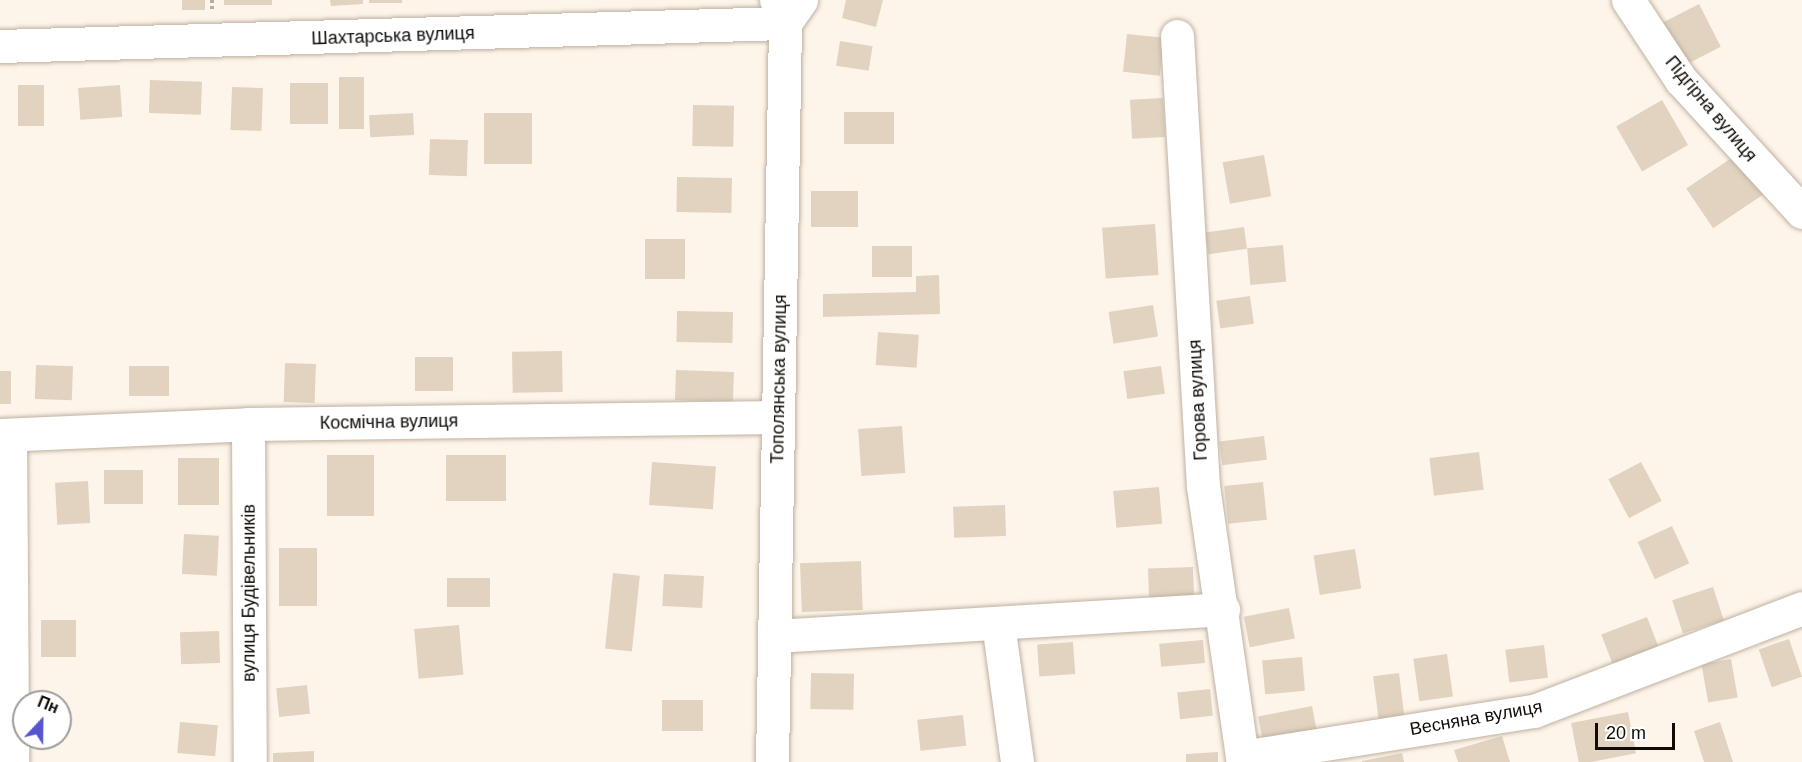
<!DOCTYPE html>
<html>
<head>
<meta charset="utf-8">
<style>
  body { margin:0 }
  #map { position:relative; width:1802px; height:762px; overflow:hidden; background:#fef5ea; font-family:Arial,sans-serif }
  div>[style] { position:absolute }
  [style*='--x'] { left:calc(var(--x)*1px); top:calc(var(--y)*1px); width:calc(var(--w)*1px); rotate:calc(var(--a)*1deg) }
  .building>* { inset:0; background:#e1d3c0; transform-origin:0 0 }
  .path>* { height:4px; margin-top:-2px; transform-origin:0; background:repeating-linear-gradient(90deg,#b6aea5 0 3px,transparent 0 6px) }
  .roads { filter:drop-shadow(0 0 2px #bfb1a0) drop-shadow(0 0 2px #bfb1a0) }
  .street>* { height:33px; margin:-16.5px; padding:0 16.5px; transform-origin:16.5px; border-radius:16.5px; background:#fff }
  .secondary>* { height:33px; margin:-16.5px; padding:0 16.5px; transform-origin:16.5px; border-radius:16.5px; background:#fff }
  span { translate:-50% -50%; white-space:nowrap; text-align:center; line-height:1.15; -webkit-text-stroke:5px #fff; paint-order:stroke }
  .street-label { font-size:18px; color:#100b06 }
  .north { position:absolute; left:12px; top:690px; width:60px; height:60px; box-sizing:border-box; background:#fff; border:2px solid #9f9d9b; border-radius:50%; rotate:22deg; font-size:16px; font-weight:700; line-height:24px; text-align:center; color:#100b06 }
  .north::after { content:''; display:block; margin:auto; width:21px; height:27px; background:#5755cd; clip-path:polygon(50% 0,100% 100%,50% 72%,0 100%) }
  .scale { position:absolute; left:1595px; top:723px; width:80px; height:27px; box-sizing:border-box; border:3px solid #100b06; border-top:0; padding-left:8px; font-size:18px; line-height:21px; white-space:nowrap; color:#100b06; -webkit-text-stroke:4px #fff; paint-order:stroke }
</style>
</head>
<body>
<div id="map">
  <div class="building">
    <div style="left:182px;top:0;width:23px;height:10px"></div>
    <div style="left:224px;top:0;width:48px;height:5px"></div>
    <div style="clip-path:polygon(330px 0,363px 0,363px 4px,331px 6px)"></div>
    <div style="left:369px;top:0;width:33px;height:3px"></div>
    <div style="clip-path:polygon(846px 0,883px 0,876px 27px,842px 18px)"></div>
    <div style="left:1699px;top:4px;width:48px;height:40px;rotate:63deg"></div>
    <div style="left:1127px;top:34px;width:37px;height:38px;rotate:6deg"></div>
    <div style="left:840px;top:41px;width:33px;height:25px;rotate:9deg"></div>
    <div style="left:339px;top:77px;width:25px;height:52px"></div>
    <div style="left:150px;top:80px;width:52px;height:33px;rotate:2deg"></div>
    <div style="left:290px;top:83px;width:38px;height:41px"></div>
    <div style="left:18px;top:85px;width:26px;height:41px"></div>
    <div style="left:120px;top:85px;width:32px;height:42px;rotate:86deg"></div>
    <div style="left:232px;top:87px;width:31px;height:43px;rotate:2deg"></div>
    <div style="left:1163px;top:98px;width:39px;height:33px;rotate:87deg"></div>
    <div style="left:1662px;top:100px;width:52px;height:53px;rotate:60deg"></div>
    <div style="left:693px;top:105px;width:41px;height:41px;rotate:1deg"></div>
    <div style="left:844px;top:112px;width:50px;height:32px"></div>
    <div style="left:413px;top:113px;width:22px;height:44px;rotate:87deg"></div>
    <div style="left:532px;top:113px;width:51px;height:48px;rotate:90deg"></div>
    <div style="left:430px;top:139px;width:38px;height:36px;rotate:2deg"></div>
    <div style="left:1264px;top:155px;width:42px;height:42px;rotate:80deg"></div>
    <div style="left:1736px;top:155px;width:48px;height:60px;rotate:56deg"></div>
    <div style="left:677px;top:177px;width:55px;height:35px;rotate:1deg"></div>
    <div style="left:811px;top:191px;width:47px;height:36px"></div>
    <div style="left:1155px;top:224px;width:51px;height:53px;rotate:86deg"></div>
    <div style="left:1244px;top:227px;width:22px;height:39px;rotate:82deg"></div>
    <div style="left:645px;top:239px;width:40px;height:40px"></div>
    <div style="left:1283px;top:245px;width:37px;height:36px;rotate:85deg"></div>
    <div style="left:872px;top:246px;width:40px;height:31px"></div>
    <div style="clip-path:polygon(939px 275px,940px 314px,823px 317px,823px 294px,916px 292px,916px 276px)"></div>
    <div style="left:1250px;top:296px;width:28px;height:34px;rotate:82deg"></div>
    <div style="left:1153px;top:305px;width:32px;height:45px;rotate:81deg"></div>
    <div style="left:677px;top:311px;width:56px;height:31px;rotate:1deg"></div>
    <div style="left:878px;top:332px;width:41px;height:33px;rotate:4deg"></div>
    <div style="left:562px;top:351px;width:41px;height:50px;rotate:89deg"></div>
    <div style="left:415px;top:357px;width:38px;height:34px"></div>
    <div style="left:285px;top:363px;width:31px;height:39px;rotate:2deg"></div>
    <div style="left:36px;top:365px;width:37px;height:34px;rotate:2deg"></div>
    <div style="left:129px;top:366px;width:40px;height:30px"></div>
    <div style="left:1161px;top:366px;width:28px;height:38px;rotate:82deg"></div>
    <div style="left:676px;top:370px;width:58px;height:30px;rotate:2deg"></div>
    <div style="left:0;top:371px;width:11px;height:33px"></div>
    <div style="left:902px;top:426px;width:47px;height:44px;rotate:86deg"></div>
    <div style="left:1264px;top:436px;width:24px;height:45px;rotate:83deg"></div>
    <div style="left:1479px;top:452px;width:38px;height:50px;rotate:83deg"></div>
    <div style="left:327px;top:455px;width:47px;height:61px"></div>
    <div style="left:446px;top:455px;width:60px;height:46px"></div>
    <div style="left:178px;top:458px;width:41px;height:47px"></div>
    <div style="left:652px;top:462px;width:64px;height:43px;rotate:4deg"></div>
    <div style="left:1641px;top:462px;width:44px;height:37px;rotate:62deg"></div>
    <div style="left:143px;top:470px;width:34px;height:39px;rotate:90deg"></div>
    <div style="left:88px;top:481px;width:42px;height:33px;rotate:87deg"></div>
    <div style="left:1263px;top:482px;width:38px;height:39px;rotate:84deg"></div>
    <div style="left:1159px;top:487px;width:37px;height:46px;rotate:85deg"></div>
    <div style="left:1005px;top:505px;width:31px;height:52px;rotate:88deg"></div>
    <div style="left:1672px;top:526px;width:41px;height:38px;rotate:65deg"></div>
    <div style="left:184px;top:534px;width:35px;height:40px;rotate:3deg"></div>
    <div style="left:317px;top:548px;width:58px;height:38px;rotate:90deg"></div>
    <div style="left:1355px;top:549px;width:40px;height:42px;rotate:81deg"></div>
    <div style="left:861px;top:561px;width:49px;height:61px;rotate:88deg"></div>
    <div style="left:1193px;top:567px;width:30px;height:45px;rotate:88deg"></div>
    <div style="left:613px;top:573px;width:27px;height:76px;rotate:6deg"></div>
    <div style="left:664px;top:574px;width:40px;height:32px;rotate:3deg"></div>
    <div style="left:447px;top:578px;width:43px;height:29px"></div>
    <div style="left:1713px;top:587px;width:35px;height:43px;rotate:72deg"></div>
    <div style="left:1289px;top:608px;width:31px;height:46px;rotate:79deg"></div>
    <div style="left:1647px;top:617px;width:34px;height:49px;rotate:69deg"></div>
    <div style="left:41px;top:620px;width:35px;height:37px"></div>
    <div style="left:459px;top:625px;width:50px;height:45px;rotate:85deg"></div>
    <div style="left:219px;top:631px;width:32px;height:39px;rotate:88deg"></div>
    <div style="left:1789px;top:639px;width:40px;height:32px;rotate:71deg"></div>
    <div style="left:1203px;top:640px;width:23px;height:44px;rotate:85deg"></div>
    <div style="left:1073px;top:642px;width:32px;height:36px;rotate:86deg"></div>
    <div style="left:1544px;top:645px;width:33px;height:39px;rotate:83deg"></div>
    <div style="left:1447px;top:654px;width:43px;height:34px;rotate:82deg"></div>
    <div style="left:1302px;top:657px;width:34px;height:40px;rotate:85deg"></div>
    <div style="left:1731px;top:659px;width:39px;height:30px;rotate:80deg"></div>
    <div style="left:811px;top:673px;width:43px;height:36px;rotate:1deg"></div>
    <div style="left:1399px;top:673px;width:43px;height:26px;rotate:83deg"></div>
    <div style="left:307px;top:685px;width:29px;height:31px;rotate:84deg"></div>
    <div style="left:1210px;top:689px;width:27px;height:33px;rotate:84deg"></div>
    <div style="left:662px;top:700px;width:41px;height:31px"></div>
    <div style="left:1312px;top:706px;width:25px;height:55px;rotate:79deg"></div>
    <div style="left:1628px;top:712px;width:42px;height:58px;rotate:79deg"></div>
    <div style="left:963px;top:715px;width:31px;height:46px;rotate:84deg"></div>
    <div style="left:180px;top:722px;width:38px;height:31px;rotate:5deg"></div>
    <div style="clip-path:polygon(1720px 722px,1733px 762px,1704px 762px,1694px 731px)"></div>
    <div style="clip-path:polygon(1502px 736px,1510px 762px,1458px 762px,1454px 750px)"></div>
    <div style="clip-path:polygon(314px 751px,314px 762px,273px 762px,273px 753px)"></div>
    <div style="clip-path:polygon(1218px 752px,1218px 762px,1186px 762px,1186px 754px)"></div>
    <div style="clip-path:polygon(1402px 753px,1404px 762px,1362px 762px,1362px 761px)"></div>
  </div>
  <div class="path">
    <div style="--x:212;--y:0;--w:12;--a:90"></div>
  </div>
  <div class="roads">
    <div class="street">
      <div style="--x:1628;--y:0;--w:96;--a:56.5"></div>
      <div style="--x:1681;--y:80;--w:179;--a:47.5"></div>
      <div style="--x:1177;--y:36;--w:451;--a:86.7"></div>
      <div style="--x:1203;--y:486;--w:279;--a:81.8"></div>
      <div style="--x:0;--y:46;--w:785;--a:-1.68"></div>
      <div style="--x:785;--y:23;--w:25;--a:-111"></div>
      <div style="--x:248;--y:424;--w:338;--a:89.7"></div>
      <div style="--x:0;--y:435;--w:248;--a:-2.5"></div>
      <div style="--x:248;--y:424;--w:530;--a:-0.76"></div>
      <div style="--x:10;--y:435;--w:327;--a:89.6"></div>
      <div style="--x:998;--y:623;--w:140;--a:82.2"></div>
      <div style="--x:774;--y:636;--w:450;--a:-3.4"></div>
      <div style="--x:1242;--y:757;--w:296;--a:-9"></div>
      <div style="--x:1534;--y:711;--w:287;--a:-21"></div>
    </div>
    <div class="secondary">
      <div style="--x:772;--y:762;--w:739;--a:-88.99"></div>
      <div style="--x:785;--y:23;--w:28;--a:-55"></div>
    </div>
  </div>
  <div class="street-label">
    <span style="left:393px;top:36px;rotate:-2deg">Шахтарська вулиця</span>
    <span style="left:1711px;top:109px;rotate:50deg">Підгірна вулиця</span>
    <span style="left:779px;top:379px;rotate:-89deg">Тополянська вулиця</span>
    <span style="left:1198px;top:400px;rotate:-93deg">Горова вулиця</span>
    <span style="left:389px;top:422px;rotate:-1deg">Космічна вулиця</span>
    <span style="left:249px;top:593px;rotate:-90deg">вулиця Будівельників</span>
    <span style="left:1476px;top:718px;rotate:-10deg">Весняна вулиця</span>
  </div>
  <div class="north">Пн</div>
  <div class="scale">20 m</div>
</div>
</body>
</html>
